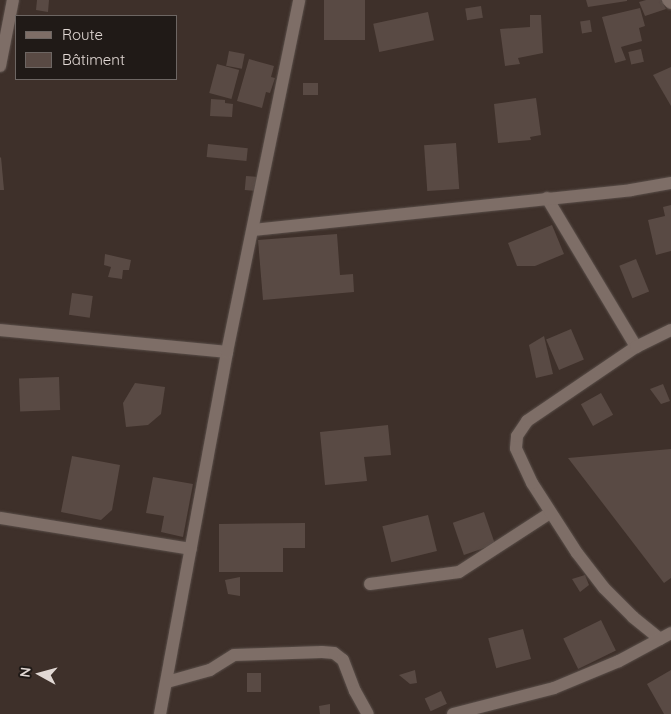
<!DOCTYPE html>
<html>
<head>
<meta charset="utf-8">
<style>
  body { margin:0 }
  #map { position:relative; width:671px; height:714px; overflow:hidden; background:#3e302a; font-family:Quicksand,sans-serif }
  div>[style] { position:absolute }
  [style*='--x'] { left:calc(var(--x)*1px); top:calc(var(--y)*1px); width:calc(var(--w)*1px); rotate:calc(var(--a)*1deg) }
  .building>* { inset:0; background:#594a44; transform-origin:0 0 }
  .roads { filter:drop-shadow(0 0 1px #594e49) drop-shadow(0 0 1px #594e49) }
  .street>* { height:12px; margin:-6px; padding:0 6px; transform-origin:6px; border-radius:6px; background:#7e6e67 }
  span { translate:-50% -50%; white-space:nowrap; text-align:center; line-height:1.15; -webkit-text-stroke:4.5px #201a17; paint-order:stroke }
  .legend { position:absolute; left:15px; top:15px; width:162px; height:65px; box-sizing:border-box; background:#201a17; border:1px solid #6d6663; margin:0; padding:6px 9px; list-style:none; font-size:15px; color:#e1d8d4 }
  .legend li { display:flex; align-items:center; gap:10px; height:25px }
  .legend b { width:25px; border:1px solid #6d6663 }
  .north { position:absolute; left:15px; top:649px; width:50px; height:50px; -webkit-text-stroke:4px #201a17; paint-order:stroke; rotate:277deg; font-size:14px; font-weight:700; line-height:20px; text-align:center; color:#e1d8d4 }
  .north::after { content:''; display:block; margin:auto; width:18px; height:22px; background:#e1d8d4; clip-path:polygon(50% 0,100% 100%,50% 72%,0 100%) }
</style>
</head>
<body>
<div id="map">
  <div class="building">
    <div style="clip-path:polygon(37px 0,49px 0,48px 12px,36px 10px)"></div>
    <div style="left:324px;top:0;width:41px;height:40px"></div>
    <div style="clip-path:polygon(586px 0,627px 0,627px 1px,588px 7px)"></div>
    <div style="clip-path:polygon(646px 0,661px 0,666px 9px,645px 16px,639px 2px)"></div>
    <div style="left:481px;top:6px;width:12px;height:16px;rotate:81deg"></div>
    <div style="clip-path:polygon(640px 8px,645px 26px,639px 28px,642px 41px,621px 47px,626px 60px,615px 63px,602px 17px)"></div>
    <div style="left:428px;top:12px;width:29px;height:56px;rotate:78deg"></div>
    <div style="clip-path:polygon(530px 15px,541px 15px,543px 53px,518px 58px,520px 64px,505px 66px,500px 29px,530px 27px)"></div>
    <div style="left:590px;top:20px;width:12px;height:10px;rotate:81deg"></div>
    <div style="left:641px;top:49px;width:13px;height:13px;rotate:77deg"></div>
    <div style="left:229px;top:51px;width:16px;height:15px;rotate:11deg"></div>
    <div style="clip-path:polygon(249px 59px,274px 66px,271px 77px,275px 78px,270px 93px,266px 92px,262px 108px,237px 101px)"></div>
    <div style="left:217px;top:64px;width:23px;height:30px;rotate:15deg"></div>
    <div style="clip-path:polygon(671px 67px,671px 106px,653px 75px)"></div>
    <div style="left:318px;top:83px;width:12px;height:15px;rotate:90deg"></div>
    <div style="clip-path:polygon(536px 98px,541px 135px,530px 137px,531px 140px,498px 143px,494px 104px)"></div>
    <div style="clip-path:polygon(211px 99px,225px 100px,225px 103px,233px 104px,232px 117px,210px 116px)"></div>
    <div style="left:456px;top:143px;width:46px;height:32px;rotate:86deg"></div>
    <div style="left:208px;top:144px;width:40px;height:13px;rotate:6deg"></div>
    <div style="clip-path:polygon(1px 157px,4px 190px,0 190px,0 158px)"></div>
    <div style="left:246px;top:176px;width:12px;height:14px;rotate:5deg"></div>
    <div style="clip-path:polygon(671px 205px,671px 251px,656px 255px,648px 220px,665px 216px,663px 207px)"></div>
    <div style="clip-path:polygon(552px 225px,564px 254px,535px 266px,517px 266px,508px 243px)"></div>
    <div style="clip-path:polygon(337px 234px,340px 275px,353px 274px,354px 292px,263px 300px,258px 240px)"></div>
    <div style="clip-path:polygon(105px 254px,131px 260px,129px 270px,123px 270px,122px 279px,108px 277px,111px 267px,104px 265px)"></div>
    <div style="left:636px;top:259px;width:35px;height:18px;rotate:68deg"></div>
    <div style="left:72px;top:293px;width:21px;height:22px;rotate:8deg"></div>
    <div style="left:571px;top:329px;width:33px;height:27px;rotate:67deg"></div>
    <div style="clip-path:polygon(544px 336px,553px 374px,536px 378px,529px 345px)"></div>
    <div style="left:59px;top:377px;width:33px;height:40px;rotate:88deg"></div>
    <div style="clip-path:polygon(135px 383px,165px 387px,161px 414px,148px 425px,126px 427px,123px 403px)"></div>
    <div style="clip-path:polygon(663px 384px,670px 401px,661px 404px,650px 389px)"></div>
    <div style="left:601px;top:393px;width:25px;height:23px;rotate:61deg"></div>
    <div style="clip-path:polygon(388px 425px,391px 455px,364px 457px,367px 481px,325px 485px,320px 432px)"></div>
    <div style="clip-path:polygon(671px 449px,671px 578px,664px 583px,568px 458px)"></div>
    <div style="clip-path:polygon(72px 456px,120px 465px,112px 510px,101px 520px,61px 512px)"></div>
    <div style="clip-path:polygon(153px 477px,193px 484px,183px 537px,161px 532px,164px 516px,146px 513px)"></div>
    <div style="left:484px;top:512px;width:34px;height:33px;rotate:71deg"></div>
    <div style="left:428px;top:515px;width:37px;height:47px;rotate:76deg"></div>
    <div style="clip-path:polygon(305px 523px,305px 548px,283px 548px,283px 572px,219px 572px,219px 524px)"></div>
    <div style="clip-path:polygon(585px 575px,589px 585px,580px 592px,572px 579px)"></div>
    <div style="clip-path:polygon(240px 577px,240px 596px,228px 594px,225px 580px)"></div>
    <div style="left:601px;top:620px;width:34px;height:42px;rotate:64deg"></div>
    <div style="left:523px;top:629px;width:31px;height:36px;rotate:75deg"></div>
    <div style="clip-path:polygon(415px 670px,417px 683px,410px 684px,399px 675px)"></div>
    <div style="clip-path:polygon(671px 670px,671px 714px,664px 714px,647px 684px)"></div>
    <div style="left:247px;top:673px;width:14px;height:19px"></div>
    <div style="left:441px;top:691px;width:14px;height:18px;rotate:65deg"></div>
    <div style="clip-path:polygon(330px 704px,330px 714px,320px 714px,319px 706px)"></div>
  </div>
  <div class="roads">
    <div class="street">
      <div style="--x:668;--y:0;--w:4;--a:45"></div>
      <div style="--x:0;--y:66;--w:67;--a:-78.9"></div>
      <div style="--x:547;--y:198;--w:174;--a:59.1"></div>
      <div style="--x:253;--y:230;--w:380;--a:-6"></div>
      <div style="--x:631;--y:190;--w:41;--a:-9.9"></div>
      <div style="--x:0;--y:330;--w:228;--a:5.5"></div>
      <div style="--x:0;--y:518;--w:193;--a:9.2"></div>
      <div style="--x:370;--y:584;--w:90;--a:-7.7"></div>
      <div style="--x:459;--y:572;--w:108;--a:-33"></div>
      <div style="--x:660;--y:639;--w:35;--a:-141"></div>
      <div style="--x:633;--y:617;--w:41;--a:-135"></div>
      <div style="--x:604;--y:588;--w:44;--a:-127.6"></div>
      <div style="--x:577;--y:553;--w:83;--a:-122.7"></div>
      <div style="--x:532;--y:483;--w:38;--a:-115"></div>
      <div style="--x:516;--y:448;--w:12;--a:-85"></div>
      <div style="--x:517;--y:436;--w:18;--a:-56"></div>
      <div style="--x:527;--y:421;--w:132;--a:-34.2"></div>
      <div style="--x:636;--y:347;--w:39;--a:-26"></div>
      <div style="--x:167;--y:682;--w:45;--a:-15.6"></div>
      <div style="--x:210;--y:670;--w:28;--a:-32"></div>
      <div style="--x:234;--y:655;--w:88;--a:-2"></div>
      <div style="--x:322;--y:652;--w:12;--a:5"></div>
      <div style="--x:334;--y:653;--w:11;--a:38"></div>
      <div style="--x:343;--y:660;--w:33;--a:69"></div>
      <div style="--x:355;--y:691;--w:26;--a:61"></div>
      <div style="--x:160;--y:714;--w:368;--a:-79.5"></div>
      <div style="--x:227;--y:352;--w:359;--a:-78.4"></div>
      <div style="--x:453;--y:714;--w:104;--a:-14.4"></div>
      <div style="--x:554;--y:688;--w:70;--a:-22.6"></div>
      <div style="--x:619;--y:661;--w:59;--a:-28.3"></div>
    </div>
  </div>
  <ul class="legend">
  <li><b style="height:6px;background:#7e6e67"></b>Route</li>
  <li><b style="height:14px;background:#594a44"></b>Bâtiment</li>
  </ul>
  <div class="north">N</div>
</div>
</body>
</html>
